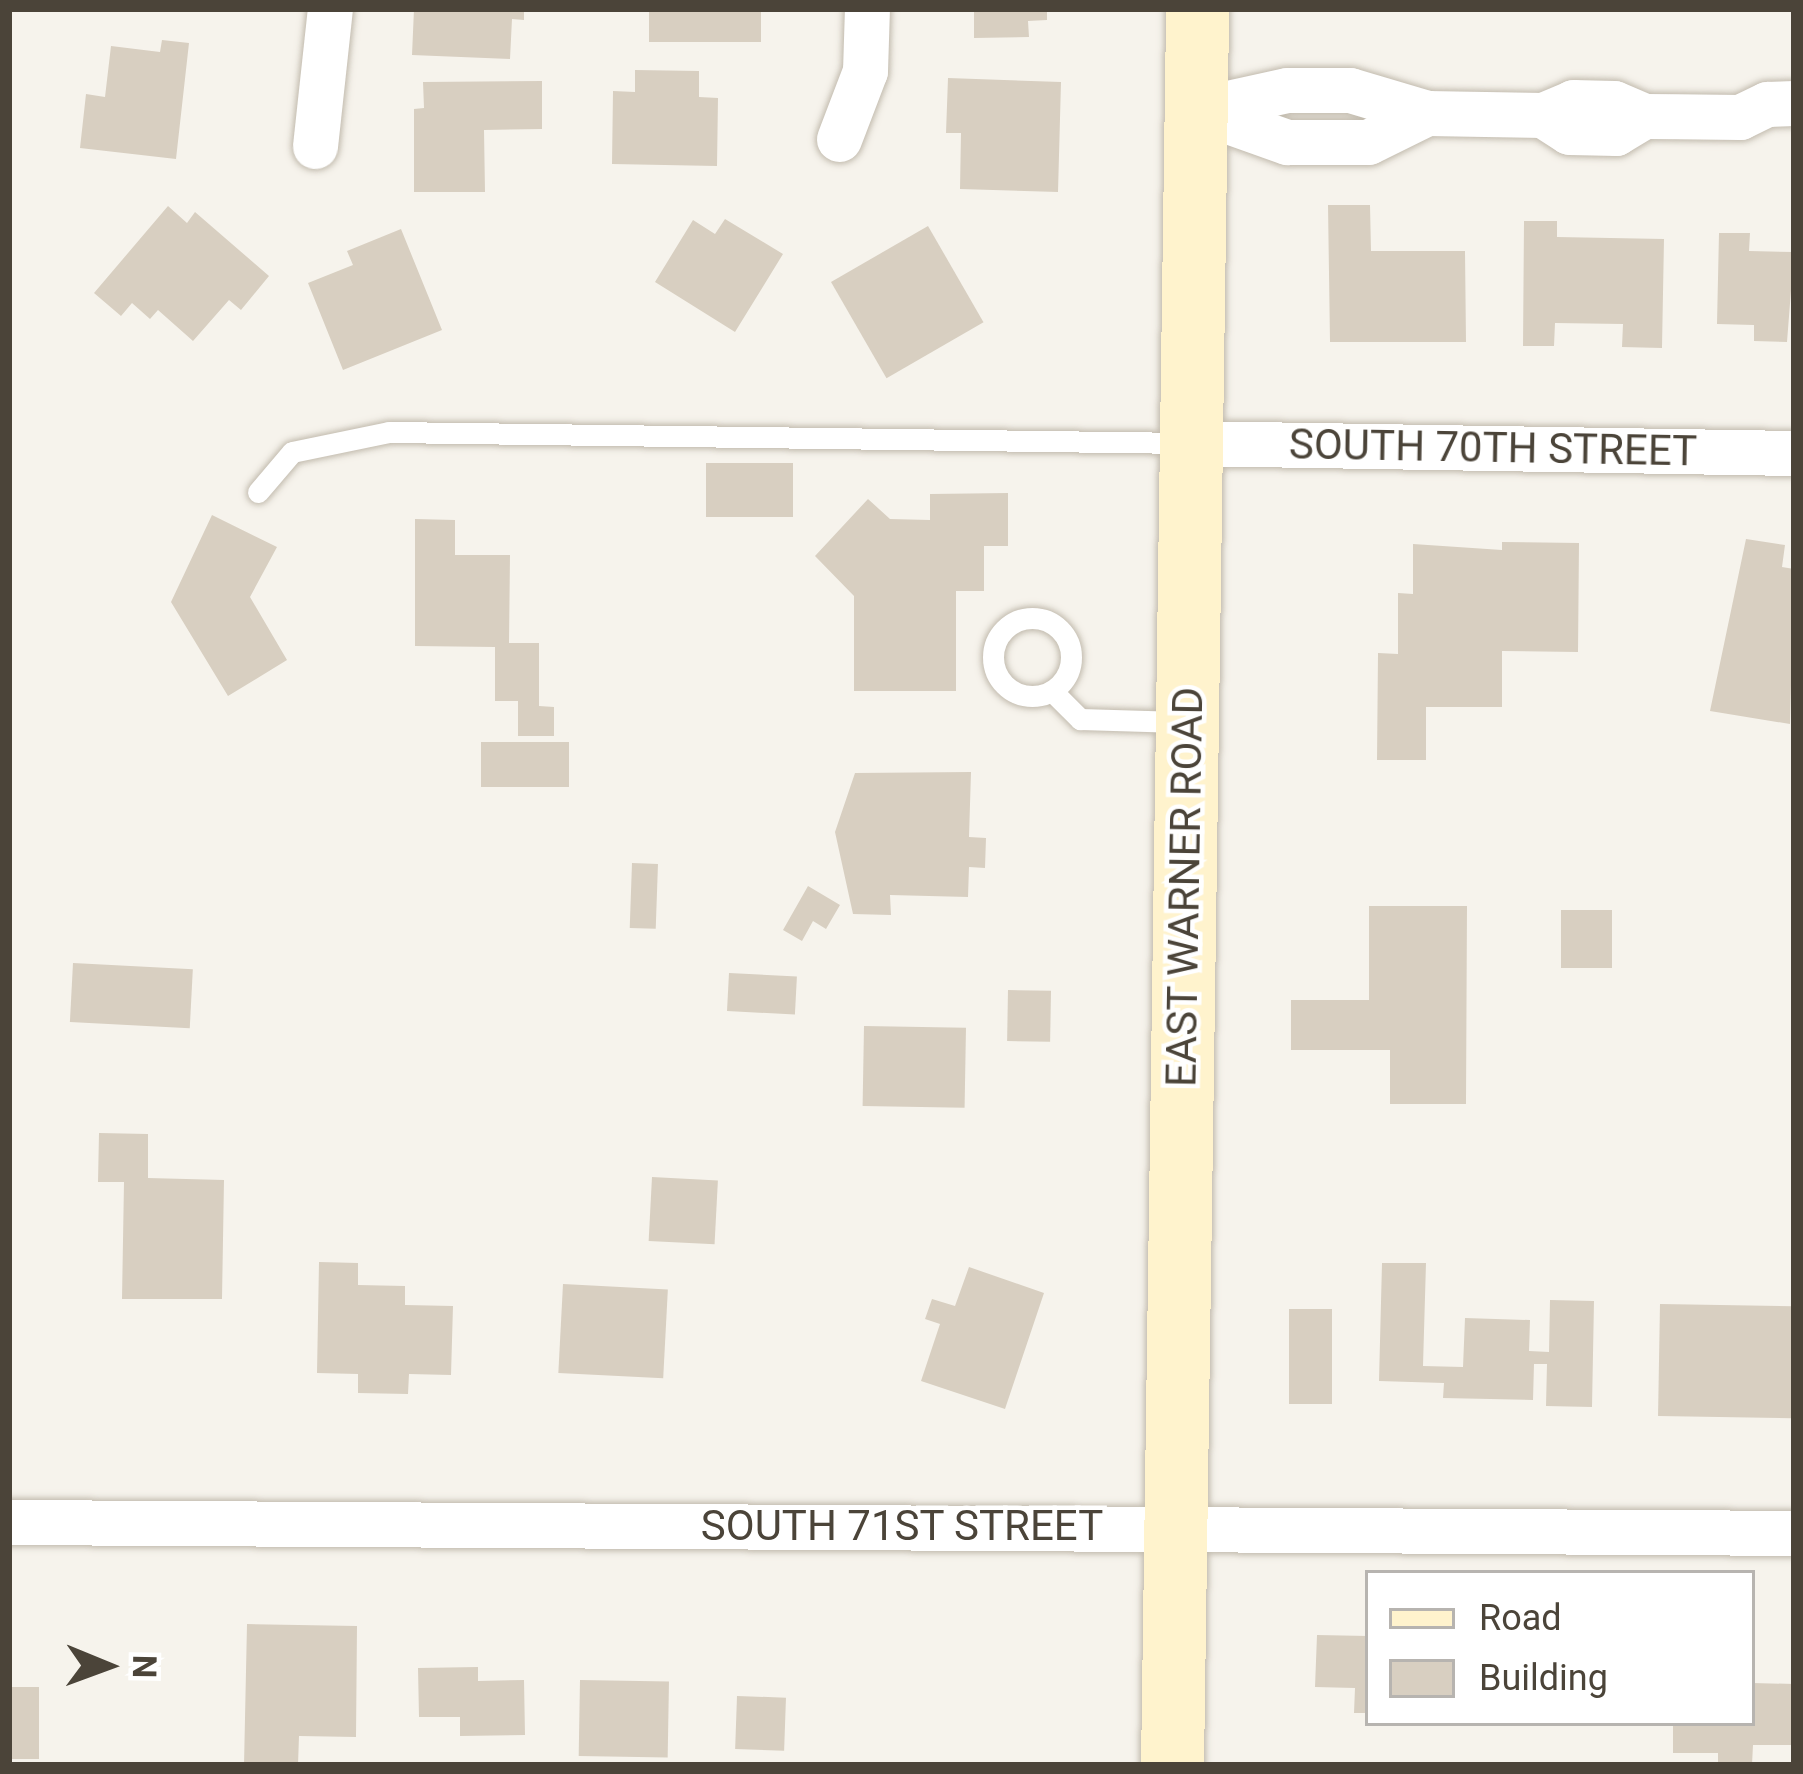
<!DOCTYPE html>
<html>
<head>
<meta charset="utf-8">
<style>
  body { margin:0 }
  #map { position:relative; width:1803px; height:1774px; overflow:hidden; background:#f6f3ec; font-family:Roboto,sans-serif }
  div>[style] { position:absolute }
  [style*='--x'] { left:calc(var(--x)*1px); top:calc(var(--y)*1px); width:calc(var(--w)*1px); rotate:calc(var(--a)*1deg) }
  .building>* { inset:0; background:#d8cfc1; transform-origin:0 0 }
  .roads { filter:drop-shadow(0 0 3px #c2bbae) drop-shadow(0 0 3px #c2bbae) }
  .lane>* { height:21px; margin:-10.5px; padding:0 10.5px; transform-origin:10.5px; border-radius:10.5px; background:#fff }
  .lane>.ring { margin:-10.5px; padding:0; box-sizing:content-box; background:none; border:21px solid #fff; border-radius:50% }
  .street>* { height:45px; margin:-22.5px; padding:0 22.5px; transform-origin:22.5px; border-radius:22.5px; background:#fff }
  .secondary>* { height:63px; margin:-31.5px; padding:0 31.5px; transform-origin:31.5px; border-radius:31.5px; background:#fff3cd }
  span { translate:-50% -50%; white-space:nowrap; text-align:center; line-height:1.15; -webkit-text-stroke:9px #fff; paint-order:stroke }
  .street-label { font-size:42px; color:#4b4439 }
  .frame { position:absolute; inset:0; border:12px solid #4b4439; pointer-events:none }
  .legend { position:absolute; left:1365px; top:1570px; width:390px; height:156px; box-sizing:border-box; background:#fff; border:3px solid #b7b4b0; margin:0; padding:15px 21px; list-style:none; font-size:36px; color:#4b4439 }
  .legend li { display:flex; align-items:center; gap:24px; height:60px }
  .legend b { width:60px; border:3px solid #b7b4b0 }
  .north { position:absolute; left:48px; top:1606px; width:120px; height:120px; -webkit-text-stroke:9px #fff; paint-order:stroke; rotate:91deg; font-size:33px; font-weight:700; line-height:48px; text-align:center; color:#4b4439 }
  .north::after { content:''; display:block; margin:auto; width:42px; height:54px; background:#4b4439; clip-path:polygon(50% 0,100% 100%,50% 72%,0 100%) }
</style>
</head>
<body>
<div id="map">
  <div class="building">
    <div style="clip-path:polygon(414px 9px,524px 9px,524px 20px,512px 19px,510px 59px,412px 55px)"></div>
    <div style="left:649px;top:9px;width:112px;height:33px"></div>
    <div style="clip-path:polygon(974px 9px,1047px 9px,1047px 20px,1028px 21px,1029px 37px,974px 38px)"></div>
    <div style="clip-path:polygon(162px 40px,189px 43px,176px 159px,80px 148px,86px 94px,105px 97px,111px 46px,160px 52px)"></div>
    <div style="clip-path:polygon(635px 70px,699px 71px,699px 97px,718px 98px,717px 166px,612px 164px,613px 91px,635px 92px)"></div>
    <div style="clip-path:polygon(948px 78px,1061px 82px,1058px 192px,960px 189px,961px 133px,946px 133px)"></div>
    <div style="clip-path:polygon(542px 81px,542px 129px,484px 130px,485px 192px,414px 192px,414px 109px,424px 108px,423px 82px)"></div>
    <div style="clip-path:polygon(1328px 205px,1370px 205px,1371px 251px,1465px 251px,1466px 342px,1330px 342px)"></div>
    <div style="clip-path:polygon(168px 206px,187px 223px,195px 212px,269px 276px,241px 310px,229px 300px,193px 341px,158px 310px,150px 319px,132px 303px,121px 316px,94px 293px)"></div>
    <div style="clip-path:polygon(725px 219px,783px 254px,735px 332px,655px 282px,693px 220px,715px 234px)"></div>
    <div style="clip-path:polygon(1524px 221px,1557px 221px,1557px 237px,1664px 239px,1662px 348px,1622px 347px,1623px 324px,1555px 323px,1554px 346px,1523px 346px)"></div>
    <div style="left:928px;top:226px;width:111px;height:112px;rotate:60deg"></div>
    <div style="clip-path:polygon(401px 229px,442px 330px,343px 370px,308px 283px,353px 265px,347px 251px)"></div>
    <div style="clip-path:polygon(1719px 233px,1750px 233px,1749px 251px,1794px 252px,1787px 342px,1754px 341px,1754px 325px,1717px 324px)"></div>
    <div style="left:706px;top:463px;width:87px;height:54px"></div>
    <div style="clip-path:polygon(1008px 493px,1008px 546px,984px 546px,984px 591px,956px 591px,956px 691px,854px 691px,854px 596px,815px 556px,868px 499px,890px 519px,930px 520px,930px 494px)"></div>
    <div style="clip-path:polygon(212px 515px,277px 547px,250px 597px,287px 660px,228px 696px,171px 602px)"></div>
    <div style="clip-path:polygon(415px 519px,455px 520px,455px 555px,510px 555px,509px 643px,539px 643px,539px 706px,554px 707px,554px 736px,518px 736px,518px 701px,495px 701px,495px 647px,415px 646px)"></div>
    <div style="clip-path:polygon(1746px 539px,1785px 545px,1782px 567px,1794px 569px,1790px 724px,1710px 711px)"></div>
    <div style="clip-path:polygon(1502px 542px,1579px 543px,1578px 652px,1502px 651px,1502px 707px,1426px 707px,1426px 760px,1377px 760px,1378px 653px,1398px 654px,1398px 593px,1413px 594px,1413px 544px,1502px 550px)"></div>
    <div style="left:481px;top:742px;width:88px;height:45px"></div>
    <div style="clip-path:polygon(971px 772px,969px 837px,986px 838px,985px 868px,969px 867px,968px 897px,890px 895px,891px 915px,853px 914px,835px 832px,855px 773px)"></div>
    <div style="left:632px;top:863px;width:26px;height:65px;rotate:2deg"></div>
    <div style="clip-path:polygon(808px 886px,840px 905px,826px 929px,813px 921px,802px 941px,783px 930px)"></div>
    <div style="clip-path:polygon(1369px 906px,1467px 906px,1466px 1104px,1390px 1104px,1390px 1050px,1291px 1050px,1291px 1000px,1369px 1000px)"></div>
    <div style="left:1612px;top:910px;width:58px;height:51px;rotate:90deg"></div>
    <div style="left:73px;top:963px;width:120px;height:59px;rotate:3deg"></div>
    <div style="left:729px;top:973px;width:68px;height:38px;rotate:3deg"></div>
    <div style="left:1008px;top:990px;width:43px;height:51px;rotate:1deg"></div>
    <div style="left:864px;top:1026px;width:102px;height:80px;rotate:1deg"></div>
    <div style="clip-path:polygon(99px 1133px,148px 1134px,148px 1178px,224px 1180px,222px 1299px,122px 1299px,124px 1182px,98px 1182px)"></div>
    <div style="left:652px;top:1177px;width:66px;height:64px;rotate:3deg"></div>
    <div style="clip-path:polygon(319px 1262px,358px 1263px,358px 1285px,405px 1286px,405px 1305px,453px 1306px,451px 1375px,409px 1374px,408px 1394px,358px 1393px,358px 1374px,317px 1373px)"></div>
    <div style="clip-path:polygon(1382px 1263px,1426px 1263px,1423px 1366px,1463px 1367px,1465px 1318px,1530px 1320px,1529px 1351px,1549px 1352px,1550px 1300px,1594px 1301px,1592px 1407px,1546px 1406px,1547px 1364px,1534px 1364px,1533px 1400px,1443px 1398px,1444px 1383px,1379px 1381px)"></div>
    <div style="clip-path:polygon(969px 1267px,1044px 1293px,1005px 1409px,921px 1381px,940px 1324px,925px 1319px,932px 1299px,955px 1306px)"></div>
    <div style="left:563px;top:1284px;width:105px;height:89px;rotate:3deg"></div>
    <div style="left:1660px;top:1304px;width:134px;height:112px;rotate:1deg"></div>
    <div style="left:1289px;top:1309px;width:43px;height:95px"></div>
    <div style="clip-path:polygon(247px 1624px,357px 1626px,356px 1737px,299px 1736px,298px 1765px,244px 1765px)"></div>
    <div style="clip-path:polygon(1317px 1635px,1368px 1636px,1368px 1713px,1354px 1713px,1355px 1688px,1315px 1687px)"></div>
    <div style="clip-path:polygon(478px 1667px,478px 1681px,524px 1680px,525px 1735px,460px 1736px,460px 1717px,419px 1717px,418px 1668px)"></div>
    <div style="left:580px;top:1680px;width:89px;height:76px;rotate:1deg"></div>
    <div style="clip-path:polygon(1752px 1683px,1794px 1684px,1794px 1745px,1753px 1745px,1752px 1765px,1718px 1765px,1718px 1753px,1673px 1753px,1673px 1723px,1752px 1723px)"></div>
    <div style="left:9px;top:1687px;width:30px;height:72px"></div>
    <div style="left:737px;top:1696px;width:49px;height:53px;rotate:2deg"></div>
  </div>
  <div class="roads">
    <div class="lane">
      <div style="--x:258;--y:492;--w:52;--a:-49.6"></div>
      <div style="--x:292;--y:452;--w:99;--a:-11.7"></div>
      <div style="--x:389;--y:432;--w:796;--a:0.79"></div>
      <div class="ring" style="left:993px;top:618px;width:57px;height:57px"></div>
      <div style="--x:1052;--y:691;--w:40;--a:45"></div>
      <div style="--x:1080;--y:719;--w:100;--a:1.7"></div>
    </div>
    <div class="street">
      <div style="--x:1196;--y:110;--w:93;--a:-12.4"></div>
      <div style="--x:1287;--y:90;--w:63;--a:0"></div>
      <div style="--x:1350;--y:90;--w:80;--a:16.6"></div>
      <div style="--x:1427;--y:113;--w:116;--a:1"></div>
      <div style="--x:1543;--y:115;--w:33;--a:-23"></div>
      <div style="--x:1573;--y:102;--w:41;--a:1.4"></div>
      <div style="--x:1614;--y:103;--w:33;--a:23"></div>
      <div style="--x:1644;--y:116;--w:33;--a:149"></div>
      <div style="--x:1616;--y:133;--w:47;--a:-178.8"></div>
      <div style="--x:1569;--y:132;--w:31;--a:-147"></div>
      <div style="--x:1197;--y:110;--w:96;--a:19.6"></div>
      <div style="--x:1287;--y:142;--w:81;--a:0"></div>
      <div style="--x:1368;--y:142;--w:66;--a:-26.2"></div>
      <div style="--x:1644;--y:116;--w:96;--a:0.6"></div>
      <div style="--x:1740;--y:117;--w:30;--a:-26"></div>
      <div style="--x:1767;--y:104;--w:27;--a:-2"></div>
      <div style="--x:839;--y:139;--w:73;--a:-69.1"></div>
      <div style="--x:865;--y:71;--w:62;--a:-88.2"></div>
      <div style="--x:315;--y:146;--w:138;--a:-83.8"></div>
      <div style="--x:1191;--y:443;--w:603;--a:0.95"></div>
      <div style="--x:9;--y:1522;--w:1785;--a:0.35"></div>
    </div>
    <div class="secondary">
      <div style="--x:1172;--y:1765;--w:1756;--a:-89.18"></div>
    </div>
  </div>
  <div class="street-label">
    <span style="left:1493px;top:448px;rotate:1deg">SOUTH 70TH STREET</span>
    <span style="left:1185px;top:887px;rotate:-89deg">EAST WARNER ROAD</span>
    <span style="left:902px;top:1526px">SOUTH 71ST STREET</span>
  </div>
  <div class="frame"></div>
  <ul class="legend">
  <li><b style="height:15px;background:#fff3cd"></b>Road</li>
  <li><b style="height:33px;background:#d8cfc1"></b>Building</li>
  </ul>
  <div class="north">N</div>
</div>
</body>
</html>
